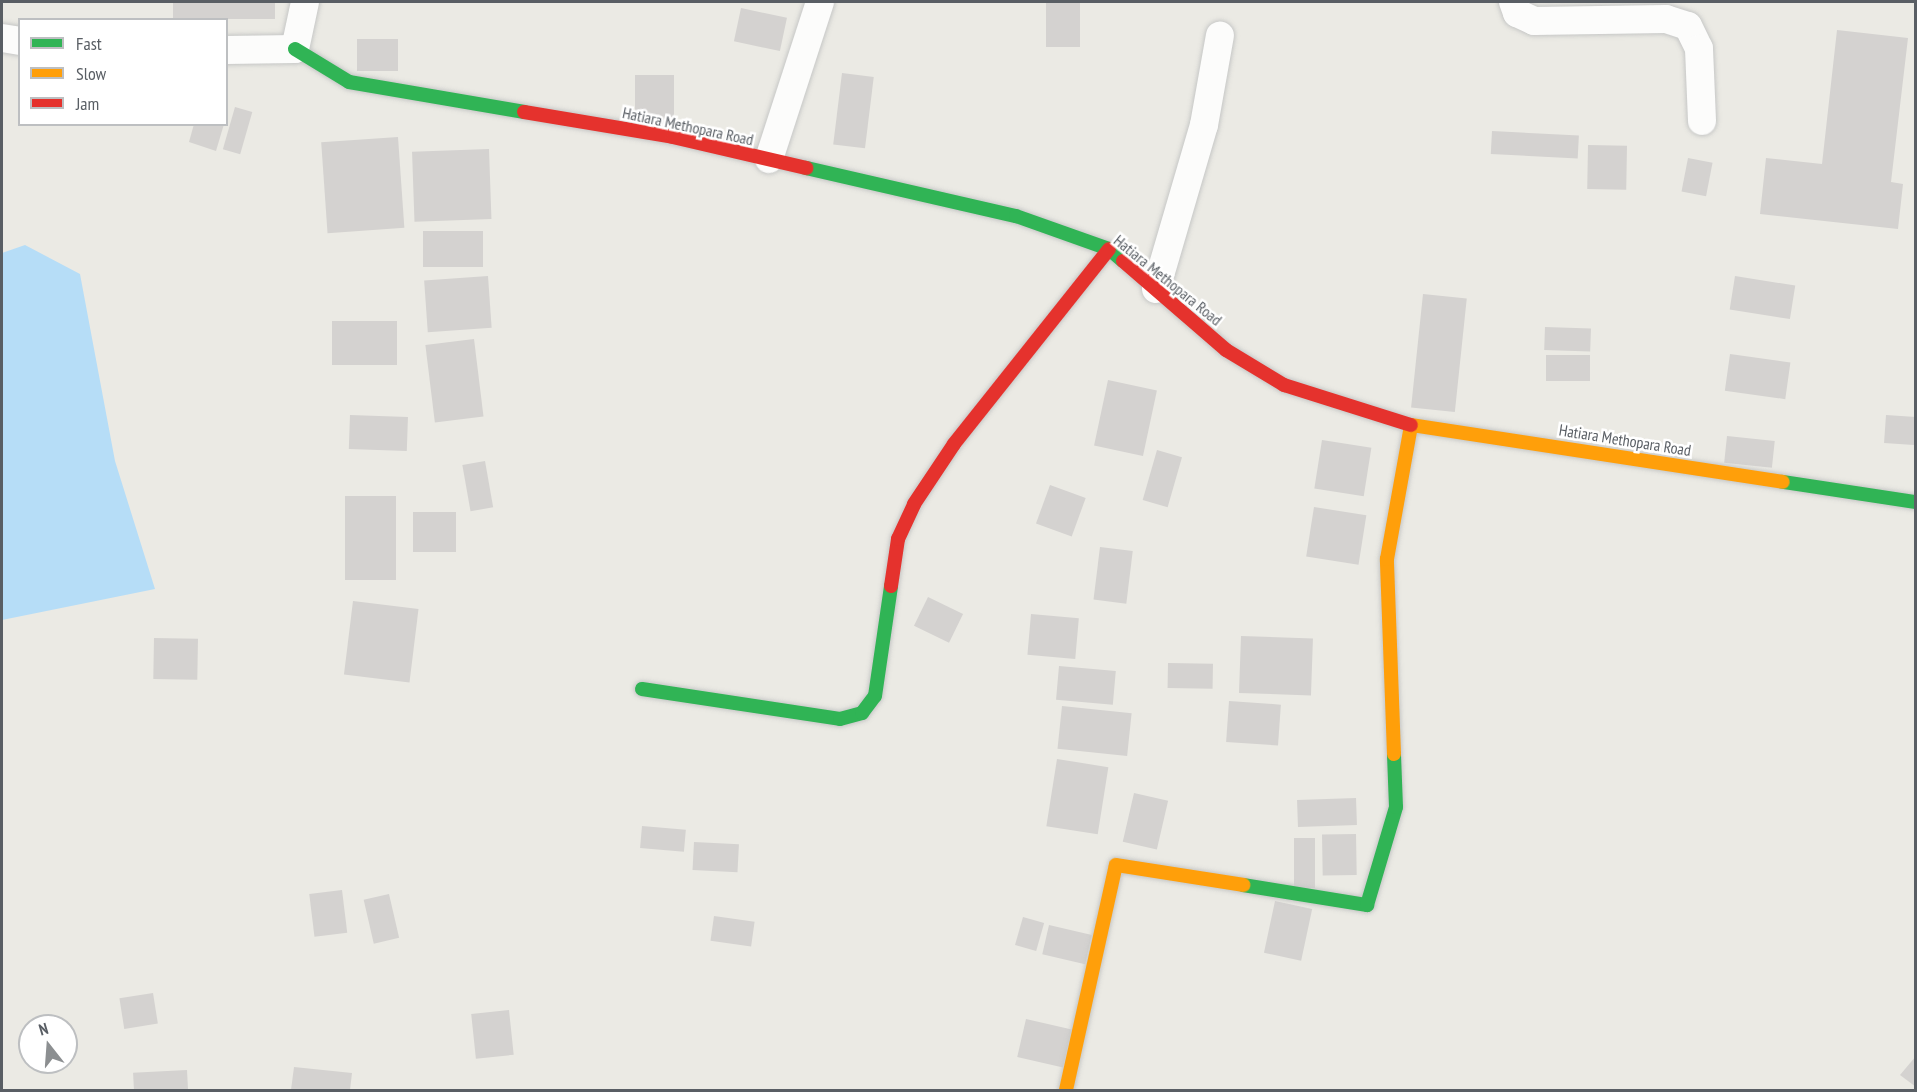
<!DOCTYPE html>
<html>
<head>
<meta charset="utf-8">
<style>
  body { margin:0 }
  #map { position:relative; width:1917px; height:1092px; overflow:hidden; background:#ebeae4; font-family:"PT Sans Narrow",sans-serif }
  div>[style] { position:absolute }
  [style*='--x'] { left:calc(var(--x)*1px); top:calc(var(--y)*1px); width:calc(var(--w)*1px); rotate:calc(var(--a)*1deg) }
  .water>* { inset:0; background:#b6ddf7 }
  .building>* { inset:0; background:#d4d2d0; transform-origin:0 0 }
  .roads { filter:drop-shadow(0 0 2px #c6c7c6) drop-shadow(0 0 2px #c6c7c6) }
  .street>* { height:28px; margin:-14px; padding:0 14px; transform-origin:14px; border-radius:14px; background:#fcfcfb }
  .fast>* { height:14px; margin:-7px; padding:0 7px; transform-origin:7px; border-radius:7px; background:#30b455 }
  .slow>* { height:14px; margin:-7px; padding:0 7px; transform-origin:7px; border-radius:7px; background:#ff9f0a }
  .jam>* { height:14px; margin:-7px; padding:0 7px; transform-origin:7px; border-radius:7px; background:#e5322d }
  span { translate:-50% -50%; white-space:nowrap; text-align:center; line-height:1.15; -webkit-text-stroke:5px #fff; paint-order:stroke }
  .street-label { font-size:16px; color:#595e64 }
  .frame { position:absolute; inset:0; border:3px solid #595e64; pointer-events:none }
  .legend { position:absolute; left:18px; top:18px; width:210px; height:108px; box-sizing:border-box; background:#fff; border:2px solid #bdbfc1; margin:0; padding:8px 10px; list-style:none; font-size:18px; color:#595e64 }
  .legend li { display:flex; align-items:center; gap:12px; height:30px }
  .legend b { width:30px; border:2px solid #bdbfc1 }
  .north { position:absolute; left:18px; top:1014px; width:60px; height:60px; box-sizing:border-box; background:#fff; border:2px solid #bdbfc1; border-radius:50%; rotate:343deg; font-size:16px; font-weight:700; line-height:24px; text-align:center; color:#595e64 }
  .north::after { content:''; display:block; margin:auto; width:21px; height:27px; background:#8c8f91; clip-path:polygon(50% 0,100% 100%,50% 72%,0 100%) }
</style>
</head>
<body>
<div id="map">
  <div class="water">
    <div style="clip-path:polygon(25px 245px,80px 274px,115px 461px,155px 589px,2px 620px,2px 253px)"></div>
  </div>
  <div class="building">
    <div style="left:173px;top:2px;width:102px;height:17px"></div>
    <div style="left:1046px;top:2px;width:34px;height:45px"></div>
    <div style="left:741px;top:8px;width:47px;height:34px;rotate:12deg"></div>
    <div style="clip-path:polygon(1837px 30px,1908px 38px,1891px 182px,1903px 184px,1898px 229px,1760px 214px,1766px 158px,1822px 164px)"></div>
    <div style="left:357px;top:39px;width:41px;height:32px"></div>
    <div style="left:842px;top:73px;width:32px;height:72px;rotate:7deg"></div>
    <div style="left:635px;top:75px;width:39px;height:49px"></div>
    <div style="left:235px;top:107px;width:18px;height:44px;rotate:16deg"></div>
    <div style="clip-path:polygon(194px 124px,224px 124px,216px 151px,189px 142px)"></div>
    <div style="left:1492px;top:131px;width:87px;height:23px;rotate:3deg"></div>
    <div style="left:398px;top:137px;width:91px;height:77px;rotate:86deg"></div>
    <div style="left:1588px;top:145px;width:39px;height:44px;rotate:1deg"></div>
    <div style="left:489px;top:149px;width:70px;height:77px;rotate:88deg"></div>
    <div style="left:1688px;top:158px;width:25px;height:34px;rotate:11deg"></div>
    <div style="left:483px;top:231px;width:36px;height:60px;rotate:90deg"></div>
    <div style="left:488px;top:276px;width:52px;height:64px;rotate:86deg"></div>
    <div style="left:1735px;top:276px;width:61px;height:34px;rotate:9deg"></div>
    <div style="left:1423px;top:294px;width:44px;height:114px;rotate:6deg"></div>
    <div style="left:332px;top:321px;width:65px;height:44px"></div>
    <div style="left:1545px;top:327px;width:46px;height:23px;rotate:2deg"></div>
    <div style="left:474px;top:339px;width:78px;height:49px;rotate:83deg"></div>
    <div style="left:1730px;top:354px;width:61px;height:37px;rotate:8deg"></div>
    <div style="left:1590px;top:355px;width:26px;height:44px;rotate:90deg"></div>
    <div style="left:1108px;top:380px;width:50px;height:67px;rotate:12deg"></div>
    <div style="left:350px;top:415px;width:58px;height:34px;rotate:2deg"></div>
    <div style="left:1886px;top:415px;width:30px;height:28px;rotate:4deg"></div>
    <div style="left:1727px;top:436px;width:48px;height:27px;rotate:6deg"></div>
    <div style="left:1322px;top:440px;width:50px;height:49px;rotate:9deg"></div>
    <div style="left:1157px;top:450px;width:26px;height:52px;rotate:16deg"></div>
    <div style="left:485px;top:461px;width:47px;height:23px;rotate:80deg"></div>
    <div style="left:1050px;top:485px;width:38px;height:41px;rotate:20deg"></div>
    <div style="left:345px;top:496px;width:51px;height:84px"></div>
    <div style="left:1314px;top:507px;width:53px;height:50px;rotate:9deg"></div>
    <div style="left:413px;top:512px;width:43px;height:40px"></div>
    <div style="left:1100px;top:547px;width:33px;height:53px;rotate:7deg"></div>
    <div style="left:928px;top:597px;width:39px;height:32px;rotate:26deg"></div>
    <div style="left:353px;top:601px;width:66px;height:74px;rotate:7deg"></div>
    <div style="left:1031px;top:614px;width:48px;height:41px;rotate:5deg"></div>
    <div style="left:1241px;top:636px;width:72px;height:57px;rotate:2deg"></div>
    <div style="left:154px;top:638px;width:44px;height:41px;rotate:1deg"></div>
    <div style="left:1168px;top:663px;width:45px;height:25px;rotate:1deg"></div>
    <div style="left:1059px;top:666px;width:57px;height:34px;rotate:5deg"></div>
    <div style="left:1229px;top:701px;width:52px;height:41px;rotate:4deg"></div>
    <div style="left:1062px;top:706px;width:70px;height:43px;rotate:6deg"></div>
    <div style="left:1057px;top:759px;width:52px;height:68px;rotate:9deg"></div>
    <div style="left:1134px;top:793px;width:35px;height:50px;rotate:13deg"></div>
    <div style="left:1356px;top:798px;width:27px;height:59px;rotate:88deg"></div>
    <div style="left:642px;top:826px;width:44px;height:22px;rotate:5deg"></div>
    <div style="left:1356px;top:834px;width:41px;height:34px;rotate:89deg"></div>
    <div style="left:1294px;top:838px;width:21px;height:50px"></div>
    <div style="left:694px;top:842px;width:45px;height:28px;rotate:3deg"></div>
    <div style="left:342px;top:890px;width:43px;height:33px;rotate:83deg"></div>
    <div style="left:389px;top:894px;width:45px;height:26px;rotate:77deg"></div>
    <div style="left:1275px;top:901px;width:38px;height:53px;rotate:12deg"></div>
    <div style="left:714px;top:916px;width:41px;height:25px;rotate:8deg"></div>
    <div style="left:1023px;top:917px;width:22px;height:29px;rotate:16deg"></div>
    <div style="left:1049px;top:925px;width:44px;height:30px;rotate:13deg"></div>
    <div style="left:153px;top:993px;width:31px;height:34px;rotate:81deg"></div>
    <div style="left:509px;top:1010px;width:45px;height:38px;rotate:84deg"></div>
    <div style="left:1026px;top:1019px;width:47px;height:39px;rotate:13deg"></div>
    <div style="clip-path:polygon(1916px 1056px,1916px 1087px,1900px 1075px)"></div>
    <div style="clip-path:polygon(294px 1067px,352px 1073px,350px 1090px,291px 1090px)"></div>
    <div style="left:187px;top:1070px;width:20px;height:54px;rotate:87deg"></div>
  </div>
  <div class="roads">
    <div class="street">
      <div style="--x:1513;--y:2;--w:12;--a:70"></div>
      <div style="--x:1517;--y:13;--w:19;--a:25"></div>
      <div style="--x:1534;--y:21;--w:132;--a:-0.9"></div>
      <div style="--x:1666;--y:19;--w:23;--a:18"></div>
      <div style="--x:1688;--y:26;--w:25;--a:64"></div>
      <div style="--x:1699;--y:49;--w:72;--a:87.6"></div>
      <div style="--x:2;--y:38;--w:18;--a:9"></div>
      <div style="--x:226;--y:50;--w:69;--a:-0.8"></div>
      <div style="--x:295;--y:49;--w:48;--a:-78"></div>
      <div style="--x:769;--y:159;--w:165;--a:-72"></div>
      <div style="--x:1156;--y:289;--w:171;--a:-73.7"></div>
      <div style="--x:1204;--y:125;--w:91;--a:-79.9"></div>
    </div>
    <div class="fast">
      <div style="--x:295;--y:49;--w:63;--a:31.4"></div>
      <div style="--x:349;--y:82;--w:178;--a:9.7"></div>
      <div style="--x:806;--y:168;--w:215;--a:12.9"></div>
      <div style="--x:1016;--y:216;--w:99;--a:19.5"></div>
      <div style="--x:1109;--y:249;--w:18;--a:41"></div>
      <div style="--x:1783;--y:482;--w:134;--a:8.6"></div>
      <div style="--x:642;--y:689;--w:200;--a:8.6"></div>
      <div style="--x:840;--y:719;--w:23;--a:-15"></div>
      <div style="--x:862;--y:713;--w:21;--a:-53"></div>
      <div style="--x:875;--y:696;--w:111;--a:-81.7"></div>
      <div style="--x:1243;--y:885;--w:126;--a:9.2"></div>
      <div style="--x:1367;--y:905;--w:102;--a:-73.5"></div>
      <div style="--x:1396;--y:807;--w:53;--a:-92.2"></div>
    </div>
    <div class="slow">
      <div style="--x:1411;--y:425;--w:376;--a:8.7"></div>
      <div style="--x:1394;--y:754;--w:195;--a:-92.1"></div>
      <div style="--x:1387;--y:559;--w:136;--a:-79.8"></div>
      <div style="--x:1066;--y:1090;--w:230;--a:-77.5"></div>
      <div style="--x:1116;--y:865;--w:129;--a:8.9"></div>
    </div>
    <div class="jam">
      <div style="--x:524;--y:112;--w:151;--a:9.5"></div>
      <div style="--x:673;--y:137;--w:137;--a:13.1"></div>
      <div style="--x:1123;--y:261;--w:136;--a:40.8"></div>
      <div style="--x:1226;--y:350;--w:68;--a:31.1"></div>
      <div style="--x:1284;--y:385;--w:133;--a:17.5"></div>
      <div style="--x:891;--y:586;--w:48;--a:-81.5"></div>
      <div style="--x:898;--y:539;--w:38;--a:-65"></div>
      <div style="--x:914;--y:504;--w:72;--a:-56.3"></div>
      <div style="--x:954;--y:444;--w:249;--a:-51.5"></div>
    </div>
  </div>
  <div class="street-label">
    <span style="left:688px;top:126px;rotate:12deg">Hatiara Methopara Road</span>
    <span style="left:1168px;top:280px;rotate:39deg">Hatiara Methopara Road</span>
    <span style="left:1625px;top:440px;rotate:9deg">Hatiara Methopara Road</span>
  </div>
  <div class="frame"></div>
  <ul class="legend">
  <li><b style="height:8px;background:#30b455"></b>Fast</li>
  <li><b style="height:8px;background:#ff9f0a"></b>Slow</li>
  <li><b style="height:8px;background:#e5322d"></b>Jam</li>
  </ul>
  <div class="north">N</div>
</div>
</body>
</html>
